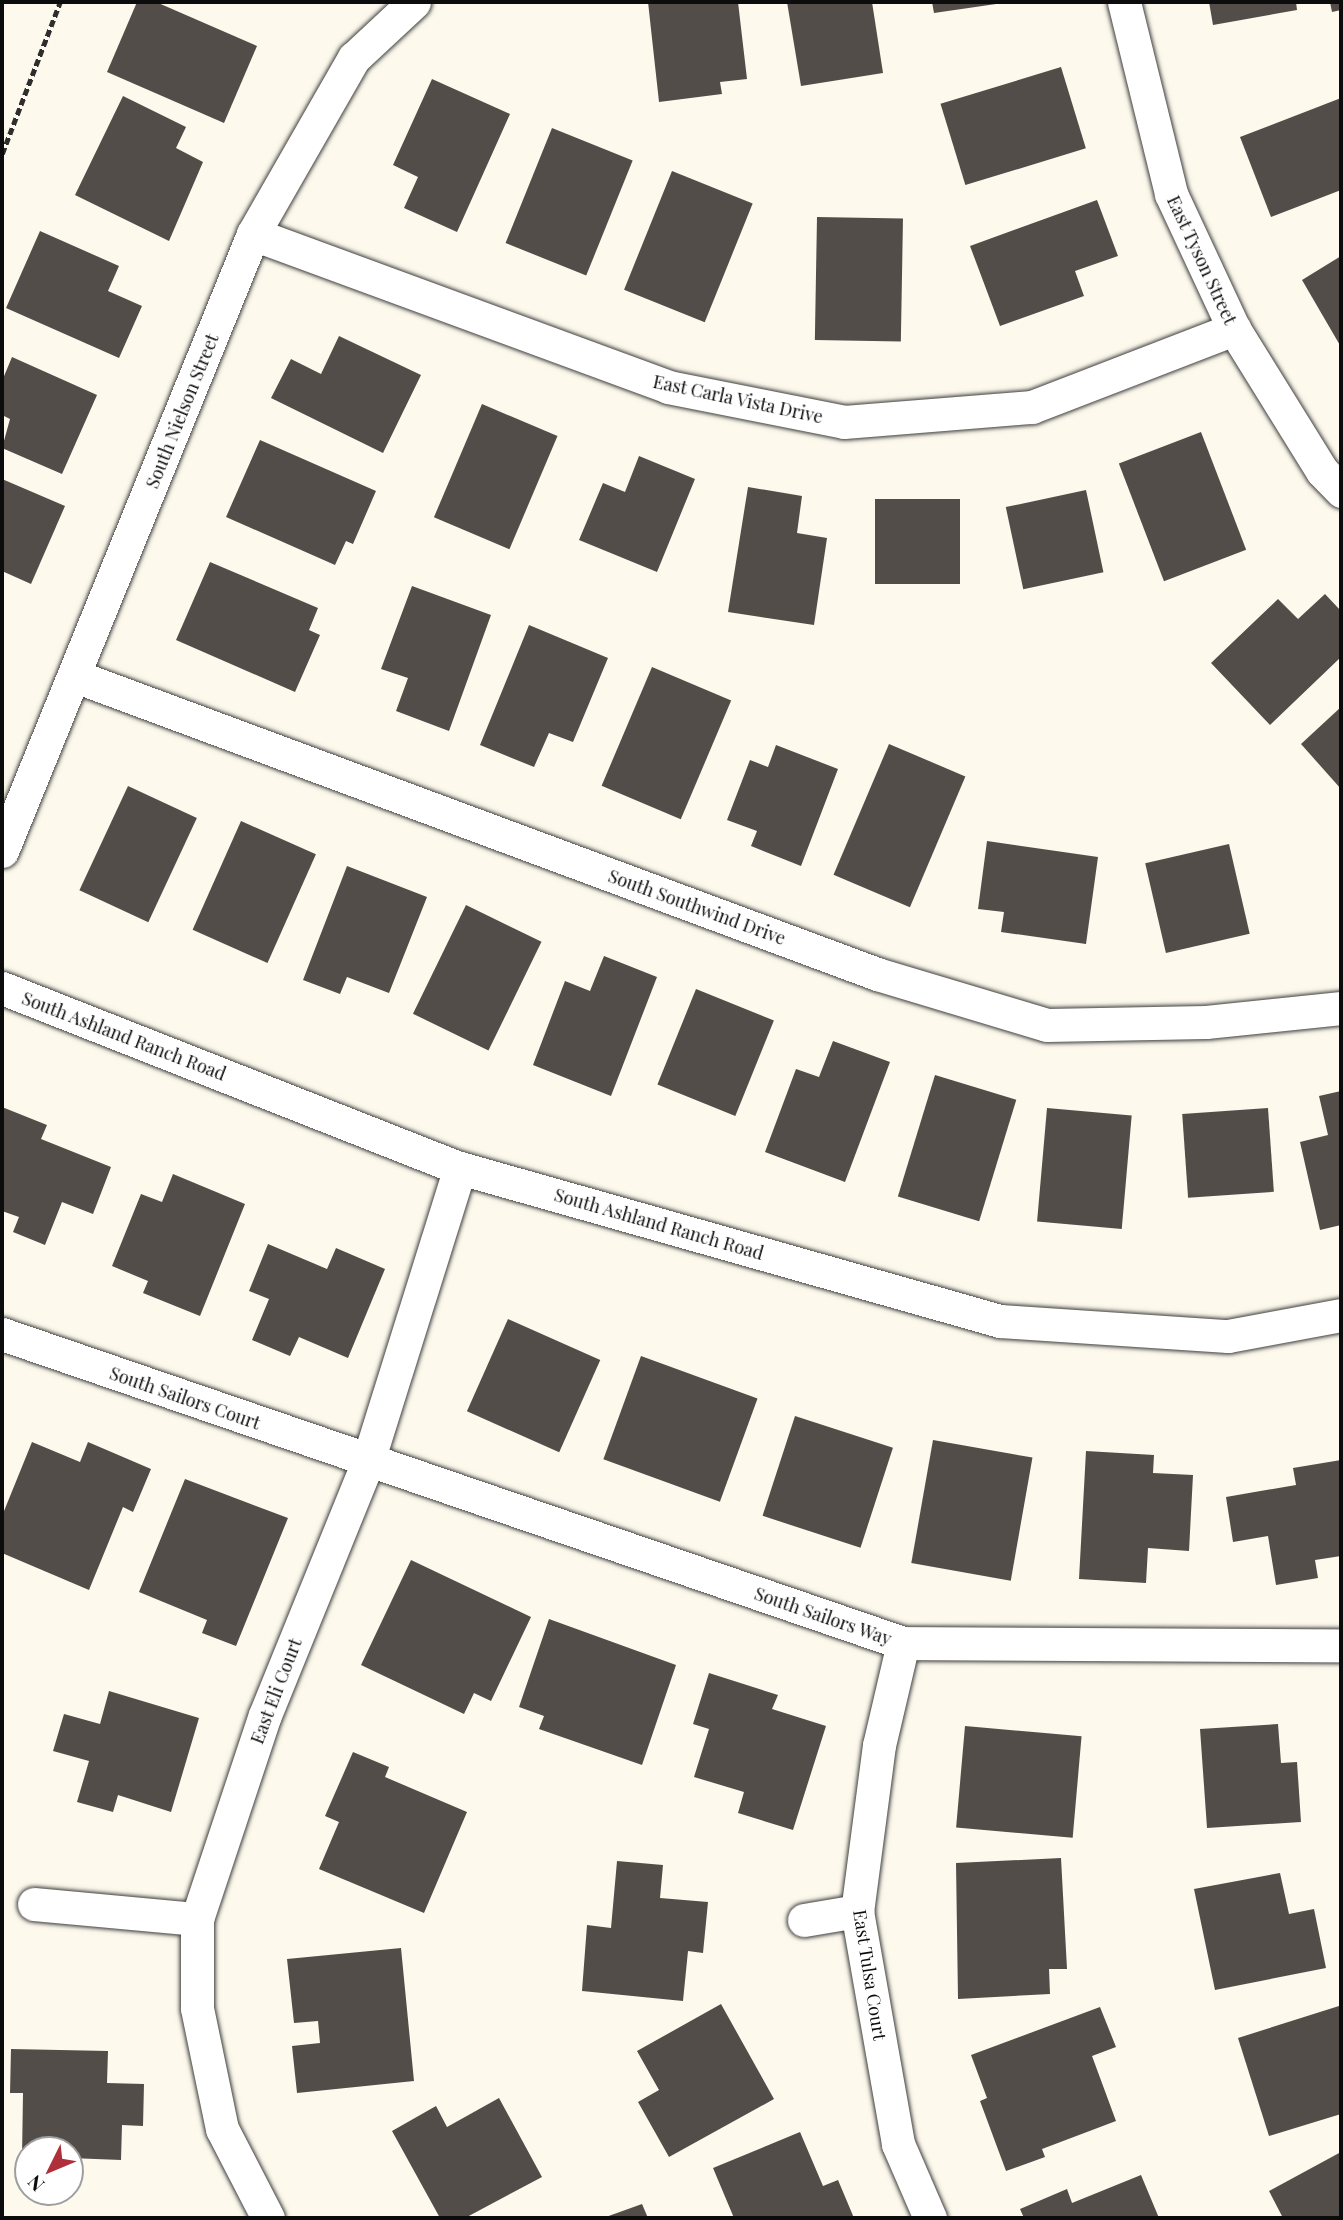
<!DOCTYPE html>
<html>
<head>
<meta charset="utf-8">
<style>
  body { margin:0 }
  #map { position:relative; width:1343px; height:2220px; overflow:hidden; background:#fdf9ec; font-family:"Playfair Display",serif }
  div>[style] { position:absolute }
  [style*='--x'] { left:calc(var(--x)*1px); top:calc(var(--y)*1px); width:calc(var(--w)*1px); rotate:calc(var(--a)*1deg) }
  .building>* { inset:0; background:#534d49; transform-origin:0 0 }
  .path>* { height:4.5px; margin-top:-2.25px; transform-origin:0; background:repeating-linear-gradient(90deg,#2e2e2e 0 7px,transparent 0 10.5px) }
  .roads { filter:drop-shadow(0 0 2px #3f3f3f) drop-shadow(0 0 2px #3f3f3f) }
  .minor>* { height:33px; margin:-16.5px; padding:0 16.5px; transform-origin:16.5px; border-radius:16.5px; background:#fff }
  span { translate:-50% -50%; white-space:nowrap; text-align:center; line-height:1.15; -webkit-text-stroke:7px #fff; paint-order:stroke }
  .street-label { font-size:18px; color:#0c0c0c }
  .frame { position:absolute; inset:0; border:4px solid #0c0c0c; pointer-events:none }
  .north { position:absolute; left:14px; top:2136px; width:70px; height:70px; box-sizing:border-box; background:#fff; border:2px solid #9e9e9e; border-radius:50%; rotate:227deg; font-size:19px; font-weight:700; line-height:28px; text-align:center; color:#0c0c0c }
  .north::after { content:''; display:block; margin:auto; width:24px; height:32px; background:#af303a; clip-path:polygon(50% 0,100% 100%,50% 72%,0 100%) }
</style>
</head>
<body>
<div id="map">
  <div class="building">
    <div style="clip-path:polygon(137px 2px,156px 2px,257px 46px,224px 123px,107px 72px)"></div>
    <div style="clip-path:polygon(648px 2px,738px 2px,747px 79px,720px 82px,722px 94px,659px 102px)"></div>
    <div style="clip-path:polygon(787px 2px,872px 2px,883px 73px,801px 86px)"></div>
    <div style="clip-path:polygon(932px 2px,1003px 2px,1003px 3px,934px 13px)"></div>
    <div style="clip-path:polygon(1209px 2px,1296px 2px,1297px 10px,1213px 25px)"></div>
    <div style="clip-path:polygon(1330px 2px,1341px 2px,1341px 10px,1332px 12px)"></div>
    <div style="left:1061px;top:67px;width:85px;height:126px;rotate:73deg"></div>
    <div style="clip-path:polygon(432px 79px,510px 114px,457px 232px,404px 208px,418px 177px,393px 165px)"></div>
    <div style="clip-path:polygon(123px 96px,186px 127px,176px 148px,203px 162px,169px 241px,75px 195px)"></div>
    <div style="clip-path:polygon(1341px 98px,1341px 190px,1271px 217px,1240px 137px)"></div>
    <div style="left:552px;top:128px;width:87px;height:124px;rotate:22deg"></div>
    <div style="left:672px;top:171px;width:87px;height:128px;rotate:22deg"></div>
    <div style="clip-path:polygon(1097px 200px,1118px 256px,1075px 271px,1084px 296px,1000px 326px,970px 246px)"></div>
    <div style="left:817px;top:217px;width:86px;height:123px;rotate:1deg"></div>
    <div style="clip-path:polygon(40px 231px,119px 266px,108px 291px,142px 306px,119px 358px,6px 308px)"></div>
    <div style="clip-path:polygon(1341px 256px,1341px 347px,1302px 280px)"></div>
    <div style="clip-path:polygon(339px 336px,421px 375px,383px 453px,271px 398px,291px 359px,321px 374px)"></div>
    <div style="clip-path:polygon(12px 357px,97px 395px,62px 474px,2px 448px,10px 419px,2px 415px,2px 381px)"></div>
    <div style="left:482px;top:404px;width:82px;height:123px;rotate:23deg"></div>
    <div style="left:1201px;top:432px;width:126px;height:88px;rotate:69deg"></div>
    <div style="clip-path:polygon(260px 440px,376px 491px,353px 544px,346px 541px,335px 565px,226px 517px)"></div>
    <div style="clip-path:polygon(639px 456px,695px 479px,657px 572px,579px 540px,603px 483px,625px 492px)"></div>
    <div style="clip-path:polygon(2px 479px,65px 506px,31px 584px,2px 571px)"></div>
    <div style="clip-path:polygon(748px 487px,802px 496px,797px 533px,827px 538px,814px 625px,728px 612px)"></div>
    <div style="left:1086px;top:490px;width:84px;height:82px;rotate:78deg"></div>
    <div style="left:875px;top:499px;width:85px;height:85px"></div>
    <div style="clip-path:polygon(210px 562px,318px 608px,309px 630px,320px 635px,295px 692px,176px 640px)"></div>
    <div style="clip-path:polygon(412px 586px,491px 615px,449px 731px,396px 711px,408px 678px,381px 669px)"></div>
    <div style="clip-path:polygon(1325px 594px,1341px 611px,1341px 657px,1270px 725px,1211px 663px,1278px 599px,1298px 619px)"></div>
    <div style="clip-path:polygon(529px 625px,608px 658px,573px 742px,549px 733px,534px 767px,480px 745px)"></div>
    <div style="left:652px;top:667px;width:86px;height:129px;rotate:23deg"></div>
    <div style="clip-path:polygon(1341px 707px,1341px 789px,1301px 744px)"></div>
    <div style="left:889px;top:744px;width:83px;height:142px;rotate:23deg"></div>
    <div style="clip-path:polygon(776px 745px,838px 769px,801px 866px,751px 846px,757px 831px,727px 820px,750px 760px,768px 767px)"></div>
    <div style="left:128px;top:786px;width:76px;height:115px;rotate:25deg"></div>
    <div style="left:241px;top:821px;width:82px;height:119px;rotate:24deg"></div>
    <div style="clip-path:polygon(987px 841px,1098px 857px,1086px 944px,1001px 932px,1004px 912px,978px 909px)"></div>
    <div style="left:1229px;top:844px;width:92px;height:86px;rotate:77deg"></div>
    <div style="clip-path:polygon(347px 866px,427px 897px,389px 993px,347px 977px,340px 994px,303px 980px)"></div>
    <div style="left:466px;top:905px;width:84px;height:121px;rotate:26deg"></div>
    <div style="clip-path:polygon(604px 956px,657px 977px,611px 1096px,533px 1065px,565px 981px,590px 991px)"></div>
    <div style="left:696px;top:989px;width:84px;height:103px;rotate:22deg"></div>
    <div style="clip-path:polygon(833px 1041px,890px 1062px,845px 1182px,765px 1152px,796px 1069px,819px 1077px)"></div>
    <div style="left:935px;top:1075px;width:85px;height:127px;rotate:17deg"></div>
    <div style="clip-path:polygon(1341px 1091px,1341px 1225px,1320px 1230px,1300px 1142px,1328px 1135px,1319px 1096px)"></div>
    <div style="clip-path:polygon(2px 1107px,47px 1125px,41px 1139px,111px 1167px,93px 1214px,62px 1202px,45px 1245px,13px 1232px,19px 1217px,2px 1211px)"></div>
    <div style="left:1047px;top:1108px;width:85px;height:114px;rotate:5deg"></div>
    <div style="left:1268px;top:1108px;width:84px;height:86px;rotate:86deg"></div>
    <div style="clip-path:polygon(173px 1174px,245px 1204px,200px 1316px,143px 1293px,148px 1281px,112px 1266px,141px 1194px,162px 1202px)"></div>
    <div style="clip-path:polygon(268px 1244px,327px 1269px,336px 1248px,385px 1269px,348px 1358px,299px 1337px,290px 1356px,252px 1340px,269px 1299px,249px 1291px)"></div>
    <div style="left:508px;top:1319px;width:101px;height:101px;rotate:24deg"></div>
    <div style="left:641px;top:1356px;width:124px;height:110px;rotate:20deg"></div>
    <div style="left:795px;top:1416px;width:103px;height:105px;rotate:18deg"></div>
    <div style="left:933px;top:1440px;width:101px;height:125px;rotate:10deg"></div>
    <div style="clip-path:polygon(32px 1442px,80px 1462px,88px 1442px,151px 1469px,133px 1512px,123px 1507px,89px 1590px,2px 1553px,2px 1516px)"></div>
    <div style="clip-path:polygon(1086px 1451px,1154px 1455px,1153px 1473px,1193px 1475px,1189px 1551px,1148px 1548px,1146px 1583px,1079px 1579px)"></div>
    <div style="clip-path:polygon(1341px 1460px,1341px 1556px,1315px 1560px,1318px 1578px,1276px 1585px,1268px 1536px,1233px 1542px,1226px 1497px,1296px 1485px,1293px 1468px)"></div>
    <div style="clip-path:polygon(185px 1479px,288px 1518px,236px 1646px,202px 1633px,207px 1620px,139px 1592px)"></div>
    <div style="clip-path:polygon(411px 1560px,531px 1617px,491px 1701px,474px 1693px,464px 1714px,361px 1665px)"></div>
    <div style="clip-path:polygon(549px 1619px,676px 1665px,642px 1765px,539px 1729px,544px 1716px,519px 1707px)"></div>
    <div style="clip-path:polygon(709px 1673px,778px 1695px,772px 1709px,826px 1726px,793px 1830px,738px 1813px,744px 1792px,694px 1777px,709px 1729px,693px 1724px)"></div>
    <div style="clip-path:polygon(109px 1691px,199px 1718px,171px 1812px,118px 1795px,113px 1812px,77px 1802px,89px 1761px,53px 1751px,64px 1714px,100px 1724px)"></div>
    <div style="clip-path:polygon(1278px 1724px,1281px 1763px,1297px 1762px,1301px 1822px,1207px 1828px,1200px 1729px)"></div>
    <div style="left:965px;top:1726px;width:117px;height:102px;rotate:5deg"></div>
    <div style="clip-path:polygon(353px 1752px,389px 1767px,385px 1777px,467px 1812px,424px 1913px,319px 1869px,339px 1822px,325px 1816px)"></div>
    <div style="clip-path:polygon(1061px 1858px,1067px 1969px,1049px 1969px,1050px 1994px,958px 1999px,956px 1863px)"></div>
    <div style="clip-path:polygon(617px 1861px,663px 1865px,660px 1898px,708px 1902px,703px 1953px,688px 1951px,683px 2001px,582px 1991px,587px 1925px,611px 1928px)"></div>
    <div style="clip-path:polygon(1280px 1873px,1289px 1914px,1314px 1909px,1326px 1968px,1215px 1990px,1194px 1889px)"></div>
    <div style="clip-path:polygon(401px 1948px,414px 2081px,297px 2093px,292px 2046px,320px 2043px,318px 2021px,294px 2023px,287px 1959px)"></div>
    <div style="clip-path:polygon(721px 2004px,774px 2099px,669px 2157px,638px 2102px,659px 2090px,637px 2051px)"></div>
    <div style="clip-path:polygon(1339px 2006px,1341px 2114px,1269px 2136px,1238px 2038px)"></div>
    <div style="clip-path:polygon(1100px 2007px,1116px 2047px,1092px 2056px,1116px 2121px,1042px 2149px,1045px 2157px,1006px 2171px,980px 2101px,987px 2098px,971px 2055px)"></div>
    <div style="clip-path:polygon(11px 2049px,108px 2051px,107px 2083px,144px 2084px,143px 2126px,122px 2125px,121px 2160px,70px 2158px,70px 2150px,28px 2150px,28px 2157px,22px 2157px,23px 2093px,10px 2093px)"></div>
    <div style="clip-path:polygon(499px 2098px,542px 2177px,465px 2218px,440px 2218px,392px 2131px,436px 2106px,447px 2127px)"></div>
    <div style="clip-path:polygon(800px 2132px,823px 2186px,838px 2180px,854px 2218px,734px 2218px,713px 2168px)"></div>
    <div style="clip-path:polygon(1341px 2152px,1341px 2218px,1283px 2218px,1269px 2191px)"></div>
    <div style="clip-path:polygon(1141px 2175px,1159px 2218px,1024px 2218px,1020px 2209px,1067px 2189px,1072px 2203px)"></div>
    <div style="clip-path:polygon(642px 2204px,648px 2218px,603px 2218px)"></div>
  </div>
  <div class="path">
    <div style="--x:2;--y:154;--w:163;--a:-69.1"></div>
  </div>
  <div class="roads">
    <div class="minor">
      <div style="--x:1124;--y:2;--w:198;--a:76.2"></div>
      <div style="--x:1171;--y:194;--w:149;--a:65"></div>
      <div style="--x:1234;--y:329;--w:167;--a:58.2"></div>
      <div style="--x:1322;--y:471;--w:28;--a:46"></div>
      <div style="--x:253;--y:234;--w:442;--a:20.2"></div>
      <div style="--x:668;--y:387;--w:179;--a:11.2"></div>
      <div style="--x:844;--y:422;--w:189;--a:-4.6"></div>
      <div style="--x:1032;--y:407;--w:217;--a:-21.1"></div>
      <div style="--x:75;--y:676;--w:856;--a:20.38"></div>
      <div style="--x:877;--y:974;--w:177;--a:16.7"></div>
      <div style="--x:1047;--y:1025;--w:159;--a:-1.1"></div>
      <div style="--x:1206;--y:1022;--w:136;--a:-5.9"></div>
      <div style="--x:2;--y:851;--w:666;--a:-67.86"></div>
      <div style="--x:253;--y:234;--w:203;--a:-60.2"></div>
      <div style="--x:354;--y:58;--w:82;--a:-43"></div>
      <div style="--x:2;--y:988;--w:492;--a:21.5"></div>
      <div style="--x:460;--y:1168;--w:561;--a:15.82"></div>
      <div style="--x:1000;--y:1321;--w:228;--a:3.8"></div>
      <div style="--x:1228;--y:1336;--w:115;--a:-10.5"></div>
      <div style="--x:2;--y:1334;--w:953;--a:18.93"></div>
      <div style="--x:903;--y:1643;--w:438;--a:0.3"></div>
      <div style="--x:903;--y:1643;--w:105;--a:103.2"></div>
      <div style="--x:879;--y:1745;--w:167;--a:97.5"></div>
      <div style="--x:857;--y:1911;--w:237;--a:80"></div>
      <div style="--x:898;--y:2144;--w:81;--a:66.6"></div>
      <div style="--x:34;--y:1904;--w:164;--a:5.3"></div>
      <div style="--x:804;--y:1920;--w:54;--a:-9.6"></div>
      <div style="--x:268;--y:2218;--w:100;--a:-117.3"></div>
      <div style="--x:222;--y:2129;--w:124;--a:-101.7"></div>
      <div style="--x:197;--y:2008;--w:89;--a:-90"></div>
      <div style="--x:197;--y:1919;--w:215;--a:-71.6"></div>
      <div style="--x:265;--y:1715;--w:274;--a:-67.9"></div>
      <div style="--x:368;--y:1461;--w:307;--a:-72.6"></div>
    </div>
  </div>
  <div class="street-label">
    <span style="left:1202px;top:260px;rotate:65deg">East Tyson Street</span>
    <span style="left:738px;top:399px;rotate:12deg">East Carla Vista Drive</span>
    <span style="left:182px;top:411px;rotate:-68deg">South Nielson Street</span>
    <span style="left:697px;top:907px;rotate:20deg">South Southwind Drive</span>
    <span style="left:124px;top:1036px;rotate:21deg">South Ashland Ranch Road</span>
    <span style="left:659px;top:1224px;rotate:16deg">South Ashland Ranch Road</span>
    <span style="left:185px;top:1398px;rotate:19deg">South Sailors Court</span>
    <span style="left:823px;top:1616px;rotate:19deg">South Sailors Way</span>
    <span style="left:276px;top:1691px;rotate:-69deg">East Eli Court</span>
    <span style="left:870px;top:1975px;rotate:81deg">East Tulsa Court</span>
  </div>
  <div class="frame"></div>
  <div class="north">N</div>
</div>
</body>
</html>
